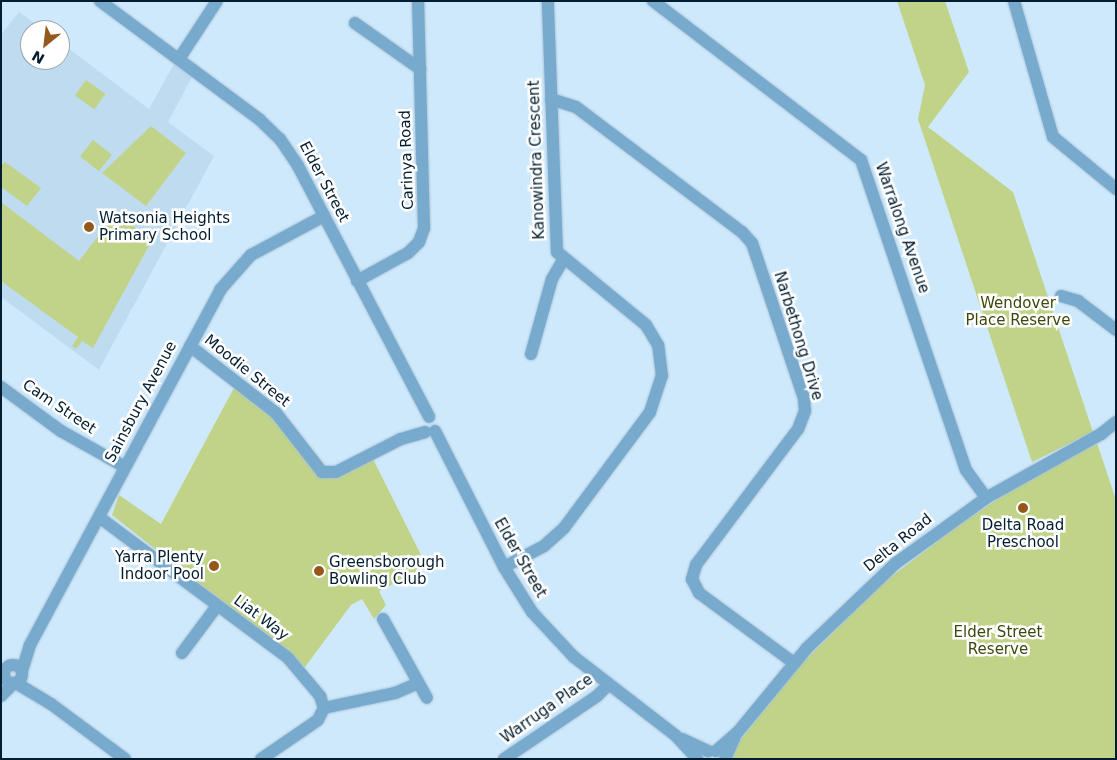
<!DOCTYPE html>
<html>
<head>
<meta charset="utf-8">
<style>
  body { margin:0 }
  #map { position:relative; width:1117px; height:760px; overflow:hidden; background:#cfe9fc; font-family:"DejaVu Sans",sans-serif }
  div>[style] { position:absolute }
  [style*='--x'] { left:calc(var(--x)*1px); top:calc(var(--y)*1px); width:calc(var(--w)*1px); rotate:calc(var(--a)*1deg) }
  .built>* { inset:0; background:#bfdbf0 }
  .green>* { inset:0; background:#c0d388; transform-origin:0 0 }
  .roads { filter:drop-shadow(0 0 1px #aac4d7) drop-shadow(0 0 1px #aac4d7) }
  .minor>* { height:12px; margin:-6px; padding:0 6px; transform-origin:6px; border-radius:6px; background:#78aace }
  .minor>.ring { margin:-6px; padding:0; box-sizing:content-box; background:none; border:12px solid #78aace; border-radius:50% }
  .dots>* { width:14px; height:14px; translate:-50% -50%; box-sizing:border-box; border:2px solid #fff; border-radius:50% }
  span { translate:-50% -50%; white-space:nowrap; text-align:center; line-height:1.15; -webkit-text-stroke:5px #fff; paint-order:stroke }
  .street-label { font-size:15px; color:#021d2f }
  .poi-label { font-size:15px; color:#021d2f }
  .left { translate:0 -50%; text-align:left }
  .right { translate:-100% -50%; text-align:right }
  .park-label { font-size:15px; color:#3c480c }
  .frame { position:absolute; inset:0; border:2px solid #021d2f; pointer-events:none }
  .north { position:absolute; left:20px; top:20px; width:50px; height:50px; box-sizing:border-box; background:#fff; border:1px solid #9aa5ac; border-radius:50%; rotate:209deg; font-size:14px; font-weight:700; line-height:20px; text-align:center; color:#021d2f }
  .north::after { content:''; display:block; margin:auto; width:18px; height:22px; background:#95581c; clip-path:polygon(50% 0,100% 100%,50% 72%,0 100%) }
</style>
</head>
<body>
<div id="map">
  <div class="built">
    <div style="clip-path:polygon(19px 12px,44px 30px,30px 30px,30px 60px,60px 60px,60px 42px,149px 109px,174px 64px,192px 77px,168px 122px,214px 156px,99px 370px,1px 297px,1px 35px)"></div>
  </div>
  <div class="green">
    <div style="clip-path:polygon(897px 1px,945px 1px,969px 72px,928px 127px,1013px 192px,1093px 432px,1032px 462px,918px 119px,925px 85px)"></div>
    <div style="left:86px;top:80px;width:24px;height:19px;rotate:36deg"></div>
    <div style="clip-path:polygon(151px 126px,186px 153px,146px 206px,102px 173px)"></div>
    <div style="left:93px;top:140px;width:24px;height:21px;rotate:38deg"></div>
    <div style="clip-path:polygon(5px 162px,41px 188px,27px 206px,1px 187px,1px 166px)"></div>
    <div style="clip-path:polygon(1px 202px,79px 261px,116px 213px,152px 240px,93px 348px,82px 341px,76px 349px,72px 346px,78px 337px,1px 281px)"></div>
    <div style="clip-path:polygon(235px 386px,275px 420px,318px 476px,334px 478px,373px 459px,427px 567px,379px 591px,386px 605px,374px 619px,362px 599px,351px 605px,305px 667px,112px 515px,119px 495px,161px 524px)"></div>
    <div style="clip-path:polygon(1097px 443px,1116px 500px,1116px 759px,732px 759px,736px 745px,803px 662px,883px 583px,960px 524px,1014px 488px)"></div>
  </div>
  <div class="roads">
    <div class="minor">
      <div style="--x:100;--y:1;--w:199;--a:36.6"></div>
      <div style="--x:260;--y:120;--w:28;--a:44"></div>
      <div style="--x:280;--y:139;--w:32;--a:56"></div>
      <div style="--x:298;--y:166;--w:283;--a:62.4"></div>
      <div style="--x:653;--y:1;--w:262;--a:37.4"></div>
      <div style="--x:861;--y:160;--w:327;--a:71.3"></div>
      <div style="--x:966;--y:470;--w:34;--a:54"></div>
      <div style="--x:1014;--y:1;--w:141;--a:74"></div>
      <div style="--x:1053;--y:137;--w:82;--a:39.5"></div>
      <div style="--x:355;--y:23;--w:80;--a:35.3"></div>
      <div style="--x:179;--y:59;--w:69;--a:-56.8"></div>
      <div style="--x:551;--y:99;--w:26;--a:18"></div>
      <div style="--x:576;--y:107;--w:208;--a:37"></div>
      <div style="--x:742;--y:232;--w:15;--a:48"></div>
      <div style="--x:752;--y:243;--w:163;--a:71.5"></div>
      <div style="--x:804;--y:398;--w:13;--a:86"></div>
      <div style="--x:805;--y:411;--w:19;--a:111"></div>
      <div style="--x:798;--y:429;--w:170;--a:126.9"></div>
      <div style="--x:696;--y:565;--w:15;--a:106"></div>
      <div style="--x:692;--y:579;--w:16;--a:63"></div>
      <div style="--x:699;--y:593;--w:118;--a:36.4"></div>
      <div style="--x:357;--y:281;--w:58;--a:-28.8"></div>
      <div style="--x:408;--y:253;--w:16;--a:-45"></div>
      <div style="--x:419;--y:242;--w:15;--a:-70"></div>
      <div style="--x:424;--y:228;--w:227;--a:-91.5"></div>
      <div style="--x:1061;--y:296;--w:18;--a:16"></div>
      <div style="--x:1078;--y:301;--w:48;--a:37.3"></div>
      <div style="--x:190;--y:346;--w:109;--a:37.9"></div>
      <div style="--x:276;--y:413;--w:75;--a:52.1"></div>
      <div style="--x:322;--y:472;--w:14;--a:0"></div>
      <div style="--x:336;--y:472;--w:73;--a:-26.9"></div>
      <div style="--x:401;--y:439;--w:25;--a:-16"></div>
      <div style="--x:531;--y:354;--w:78;--a:-74.4"></div>
      <div style="--x:552;--y:279;--w:22;--a:-60"></div>
      <div style="--x:1;--y:387;--w:74;--a:36.3"></div>
      <div style="--x:61;--y:431;--w:73;--a:29.4"></div>
      <div style="--x:435;--y:431;--w:153;--a:63.1"></div>
      <div style="--x:504;--y:567;--w:53;--a:58.1"></div>
      <div style="--x:532;--y:612;--w:62;--a:47"></div>
      <div style="--x:574;--y:657;--w:128;--a:37.7"></div>
      <div style="--x:675;--y:735;--w:33;--a:47"></div>
      <div style="--x:99;--y:517;--w:236;--a:36.7"></div>
      <div style="--x:288;--y:658;--w:50;--a:49.9"></div>
      <div style="--x:320;--y:696;--w:13;--a:72"></div>
      <div style="--x:324;--y:708;--w:13;--a:117"></div>
      <div style="--x:318;--y:720;--w:69;--a:145.6"></div>
      <div style="--x:504;--y:567;--w:45;--a:-27.7"></div>
      <div style="--x:544;--y:546;--w:27;--a:-42"></div>
      <div style="--x:564;--y:528;--w:144;--a:-53.4"></div>
      <div style="--x:650;--y:412;--w:38;--a:-72"></div>
      <div style="--x:662;--y:376;--w:31;--a:-97"></div>
      <div style="--x:658;--y:345;--w:23;--a:-121"></div>
      <div style="--x:646;--y:325;--w:115;--a:-140.6"></div>
      <div style="--x:557;--y:252;--w:251;--a:-92.1"></div>
      <div style="--x:383;--y:619;--w:90;--a:60.9"></div>
      <div style="--x:182;--y:653;--w:59;--a:-53.3"></div>
      <div class="ring" style="left:4px;top:665px;width:6px;height:6px"></div>
      <div style="--x:22;--y:671;--w:27;--a:-73"></div>
      <div style="--x:30;--y:645;--w:403;--a:-61.8"></div>
      <div style="--x:220;--y:290;--w:47;--a:-48.5"></div>
      <div style="--x:251;--y:255;--w:83;--a:-28.1"></div>
      <div style="--x:16;--y:683;--w:41;--a:31"></div>
      <div style="--x:51;--y:704;--w:92;--a:36.6"></div>
      <div style="--x:1;--y:696;--w:17;--a:-45"></div>
      <div style="--x:324;--y:708;--w:73;--a:-11.9"></div>
      <div style="--x:395;--y:693;--w:25;--a:-23"></div>
      <div style="--x:682;--y:739;--w:29;--a:25"></div>
      <div style="--x:716;--y:751;--w:28;--a:-41"></div>
      <div style="--x:737;--y:733;--w:110;--a:-50.5"></div>
      <div style="--x:807;--y:648;--w:123;--a:-43.7"></div>
      <div style="--x:896;--y:563;--w:111;--a:-35.8"></div>
      <div style="--x:986;--y:498;--w:132;--a:-29.1"></div>
      <div style="--x:1101;--y:434;--w:19;--a:-39"></div>
      <div style="--x:504;--y:759;--w:112;--a:-34.1"></div>
      <div style="--x:597;--y:696;--w:16;--a:-45"></div>
      <div style="--x:725;--y:759;--w:24;--a:-66"></div>
    </div>
  </div>
  <div class="dots">
    <div style="left:89px;top:227px;background:#95581c"></div>
    <div style="left:1023px;top:508px;background:#95581c"></div>
    <div style="left:214px;top:566px;background:#95581c"></div>
    <div style="left:319px;top:571px;background:#95581c"></div>
  </div>
  <div class="street-label">
    <span style="left:407px;top:160px;rotate:-92deg">Carinya Road</span>
    <span style="left:537px;top:160px;rotate:-92deg">Kanowindra Crescent</span>
    <span style="left:324px;top:182px;rotate:62deg">Elder Street</span>
    <span style="left:902px;top:228px;rotate:71deg">Warralong Avenue</span>
    <span style="left:798px;top:336px;rotate:73deg">Narbethong Drive</span>
    <span style="left:247px;top:371px;rotate:39deg">Moodie Street</span>
    <span style="left:141px;top:402px;rotate:-62deg">Sainsbury Avenue</span>
    <span style="left:59px;top:407px;rotate:34deg">Cam Street</span>
    <span style="left:898px;top:543px;rotate:-39deg">Delta Road</span>
    <span style="left:520px;top:558px;rotate:60deg">Elder Street</span>
    <span style="left:261px;top:618px;rotate:37deg">Liat Way</span>
    <span style="left:547px;top:709px;rotate:-35deg">Warruga Place</span>
  </div>
  <div class="poi-label">
    <span class="left" style="left:99px;top:227px">Watsonia Heights<br>Primary School</span>
    <span style="left:1023px;top:534px">Delta Road<br>Preschool</span>
    <span class="right" style="left:204px;top:566px">Yarra Plenty<br>Indoor Pool</span>
    <span class="left" style="left:329px;top:571px">Greensborough<br>Bowling Club</span>
  </div>
  <div class="park-label">
    <span style="left:1018px;top:312px">Wendover<br>Place Reserve</span>
    <span style="left:998px;top:641px">Elder Street<br>Reserve</span>
  </div>
  <div class="frame"></div>
  <div class="north">N</div>
</div>
</body>
</html>
